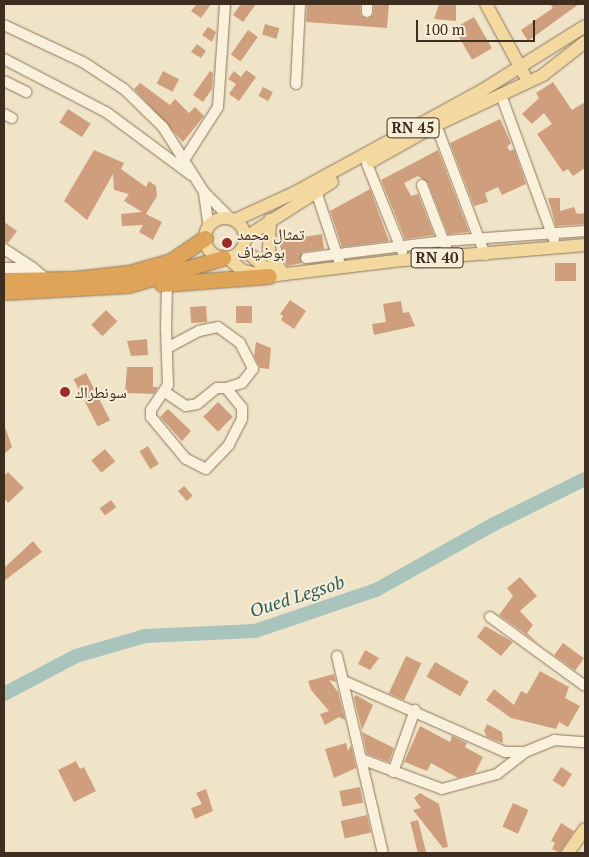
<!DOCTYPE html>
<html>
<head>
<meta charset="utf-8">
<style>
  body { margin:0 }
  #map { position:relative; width:589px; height:857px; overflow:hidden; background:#f0e4c8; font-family:"PT Serif","Noto Naskh Arabic",serif }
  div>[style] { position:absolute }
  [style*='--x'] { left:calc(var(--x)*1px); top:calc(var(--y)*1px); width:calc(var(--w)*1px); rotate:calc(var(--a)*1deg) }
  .river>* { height:14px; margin:-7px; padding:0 7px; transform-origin:7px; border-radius:7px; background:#a9c4bc }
  .building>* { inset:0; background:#cf9f7d; transform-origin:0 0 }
  .roads { filter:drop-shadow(0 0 1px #8d765c) drop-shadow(0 0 1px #8d765c) }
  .minor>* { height:10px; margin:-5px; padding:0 5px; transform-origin:5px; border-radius:5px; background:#faf1dc }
  .major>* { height:12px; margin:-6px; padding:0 6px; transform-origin:6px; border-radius:6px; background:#f3d9a0 }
  .major>.ring { margin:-6px; padding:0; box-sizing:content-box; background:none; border:12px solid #f3d9a0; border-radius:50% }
  .highway>* { height:15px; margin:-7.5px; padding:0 7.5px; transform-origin:7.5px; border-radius:7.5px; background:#e0a458 }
  .dots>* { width:14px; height:14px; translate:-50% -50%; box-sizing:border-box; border:2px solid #f7eed8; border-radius:50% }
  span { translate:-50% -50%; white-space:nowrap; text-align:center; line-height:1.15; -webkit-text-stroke:4px #f7eed8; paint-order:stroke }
  .shield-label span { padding:1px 4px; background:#f7eed8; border:1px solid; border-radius:4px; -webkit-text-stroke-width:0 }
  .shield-label { font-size:15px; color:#3d2e20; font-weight:700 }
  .poi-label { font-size:16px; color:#3d2e20 }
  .left { translate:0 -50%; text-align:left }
  .water-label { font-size:18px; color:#2f5d5a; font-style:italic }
  .frame { position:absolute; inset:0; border:5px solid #3d2e20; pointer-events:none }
  .scale { position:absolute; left:416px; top:20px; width:119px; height:22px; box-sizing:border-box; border:2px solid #3d2e20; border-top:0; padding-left:6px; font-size:15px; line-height:18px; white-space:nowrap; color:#3d2e20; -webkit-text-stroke:4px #f7eed8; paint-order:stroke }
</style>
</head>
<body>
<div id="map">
  <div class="river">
    <div style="--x:4;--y:694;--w:81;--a:-27.8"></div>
    <div style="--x:76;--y:656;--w:72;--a:-16.2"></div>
    <div style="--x:145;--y:636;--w:110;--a:-2.6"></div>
    <div style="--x:255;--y:631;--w:128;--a:-18.7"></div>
    <div style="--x:376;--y:590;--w:135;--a:-29.2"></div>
    <div style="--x:494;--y:524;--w:102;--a:-26.3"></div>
  </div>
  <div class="building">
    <div style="clip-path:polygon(197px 4px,211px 4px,201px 18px,191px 11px)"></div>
    <div style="clip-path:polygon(241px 4px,256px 4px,243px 22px,233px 15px)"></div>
    <div style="clip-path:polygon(307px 4px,360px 4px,361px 15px,367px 19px,373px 15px,374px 4px,389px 4px,387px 28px,306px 22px)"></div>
    <div style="clip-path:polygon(439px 4px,456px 4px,456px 21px,434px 19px)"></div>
    <div style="clip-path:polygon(550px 4px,579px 4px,528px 41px,521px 30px,553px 8px)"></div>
    <div style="left:474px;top:17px;width:36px;height:23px;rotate:60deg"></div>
    <div style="left:265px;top:24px;width:15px;height:11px;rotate:16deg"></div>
    <div style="clip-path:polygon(208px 27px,216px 32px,212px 42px,202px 35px)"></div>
    <div style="left:248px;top:30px;width:12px;height:30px;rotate:35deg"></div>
    <div style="clip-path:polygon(197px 44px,206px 51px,201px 58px,191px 52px)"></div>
    <div style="clip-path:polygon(246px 70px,256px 77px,239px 101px,229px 94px,236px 84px,228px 79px,234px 71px,241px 77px)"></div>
    <div style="left:163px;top:71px;width:18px;height:14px;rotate:27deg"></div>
    <div style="clip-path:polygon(210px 71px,213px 73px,212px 89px,203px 102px,193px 95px)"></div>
    <div style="clip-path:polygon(553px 82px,572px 110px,585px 102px,585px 168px,573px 176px,568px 169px,563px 172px,537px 134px,552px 124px,544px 113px,532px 124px,522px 114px,539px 98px,536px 93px)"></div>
    <div style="clip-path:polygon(140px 83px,170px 105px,175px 99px,189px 113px,195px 107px,204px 116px,183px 142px,134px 89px)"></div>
    <div style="left:263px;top:87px;width:11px;height:10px;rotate:27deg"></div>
    <div style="left:68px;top:109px;width:27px;height:16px;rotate:33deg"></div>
    <div style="clip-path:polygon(500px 119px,511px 143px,507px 147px,510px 151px,514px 149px,526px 184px,502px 195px,498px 187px,485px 193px,488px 202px,474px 206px,450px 143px)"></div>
    <div style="clip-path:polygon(94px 150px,124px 163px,121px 169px,146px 187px,149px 181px,156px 186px,157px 196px,146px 214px,162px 222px,153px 240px,139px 232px,143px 225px,122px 226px,121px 214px,142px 212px,124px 201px,129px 194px,114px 190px,113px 174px,87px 220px,64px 201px)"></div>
    <div style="clip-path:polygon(438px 150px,469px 232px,448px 234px,428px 183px,418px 176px,404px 183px,411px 196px,418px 194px,434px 235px,405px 239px,381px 180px)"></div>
    <div style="clip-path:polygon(370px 189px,389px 241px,342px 247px,330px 211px)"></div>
    <div style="clip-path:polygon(548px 198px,560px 198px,560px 211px,574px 207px,577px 214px,585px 213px,585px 224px,556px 226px)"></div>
    <div style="clip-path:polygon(4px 222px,17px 231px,8px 243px,4px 242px)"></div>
    <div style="clip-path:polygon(322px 234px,324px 249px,302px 252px,302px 263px,287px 266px,278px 241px)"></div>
    <div style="left:576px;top:263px;width:18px;height:21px;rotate:90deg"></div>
    <div style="clip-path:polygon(290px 300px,306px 311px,294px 329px,281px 320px,283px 316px,280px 314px)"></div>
    <div style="clip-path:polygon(401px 301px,403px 313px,409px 312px,415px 326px,374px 335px,372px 324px,386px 322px,383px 304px)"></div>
    <div style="left:206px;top:306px;width:16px;height:16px;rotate:86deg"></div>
    <div style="left:236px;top:306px;width:16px;height:17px"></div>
    <div style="left:106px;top:310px;width:16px;height:21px;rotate:45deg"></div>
    <div style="clip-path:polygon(147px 339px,148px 355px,131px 356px,127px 341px)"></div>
    <div style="clip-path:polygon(256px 342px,271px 348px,269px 369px,260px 368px,254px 356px)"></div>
    <div style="clip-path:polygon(127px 367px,153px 367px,153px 387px,158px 387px,154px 394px,125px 393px)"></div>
    <div style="left:86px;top:373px;width:53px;height:14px;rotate:63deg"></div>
    <div style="left:218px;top:402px;width:21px;height:21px;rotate:45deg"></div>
    <div style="clip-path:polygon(168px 409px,191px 431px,182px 441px,160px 417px)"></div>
    <div style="clip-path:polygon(4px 424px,12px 447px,4px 454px)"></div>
    <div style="left:148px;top:446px;width:21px;height:10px;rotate:59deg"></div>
    <div style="left:105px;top:449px;width:16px;height:18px;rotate:50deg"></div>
    <div style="clip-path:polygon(8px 472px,24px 488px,8px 503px,4px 498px,4px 476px)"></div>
    <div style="left:184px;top:486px;width:13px;height:8px;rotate:48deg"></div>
    <div style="left:111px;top:500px;width:9px;height:14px;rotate:54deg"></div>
    <div style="clip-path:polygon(33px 541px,42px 552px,4px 581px,4px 568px)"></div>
    <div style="clip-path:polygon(520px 577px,537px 596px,520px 611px,533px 625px,527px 633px,539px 644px,499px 615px,513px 596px,507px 588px)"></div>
    <div style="clip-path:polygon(485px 626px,513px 642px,501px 656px,477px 637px)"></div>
    <div style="left:563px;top:643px;width:26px;height:15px;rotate:36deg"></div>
    <div style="clip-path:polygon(365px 650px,379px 658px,370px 670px,358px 664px)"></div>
    <div style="left:406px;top:656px;width:17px;height:41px;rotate:25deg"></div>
    <div style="left:435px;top:662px;width:39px;height:17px;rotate:30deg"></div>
    <div style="clip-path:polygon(540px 671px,569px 687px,565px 698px,580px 706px,568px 727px,559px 722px,556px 729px,511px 718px,486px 700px,494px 689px,514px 705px,521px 691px,527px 694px)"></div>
    <div style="clip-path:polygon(334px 674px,336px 682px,329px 680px,338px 692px,345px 720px,339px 717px,325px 725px,320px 714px,329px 711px,311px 690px,308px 681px)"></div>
    <div style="clip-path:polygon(356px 695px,373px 705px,362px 730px,354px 698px)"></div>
    <div style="clip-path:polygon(487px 724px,502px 732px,503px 743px,487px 737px,484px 731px)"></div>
    <div style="clip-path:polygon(420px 726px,450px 742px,452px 736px,467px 743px,465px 747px,483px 757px,475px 773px,458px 778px,431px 763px,427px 771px,405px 762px,402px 767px)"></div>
    <div style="clip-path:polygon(362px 732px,394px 748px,389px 762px,367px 754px)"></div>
    <div style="clip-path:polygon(346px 743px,348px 751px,351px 745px,356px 768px,334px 778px,325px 749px)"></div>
    <div style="clip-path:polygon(76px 761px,80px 769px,84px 767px,96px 791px,74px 802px,58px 770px)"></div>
    <div style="left:561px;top:767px;width:13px;height:16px;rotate:32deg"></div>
    <div style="left:360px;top:787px;width:16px;height:21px;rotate:79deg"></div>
    <div style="clip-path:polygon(206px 789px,213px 811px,195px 819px,191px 808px,202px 804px,196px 793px)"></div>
    <div style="clip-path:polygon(420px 793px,439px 804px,448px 847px,443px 848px,413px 810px,421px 808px,414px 798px)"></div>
    <div style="left:513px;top:803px;width:17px;height:26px;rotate:24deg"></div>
    <div style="left:367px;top:815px;width:18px;height:27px;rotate:77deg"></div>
    <div style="left:418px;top:820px;width:34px;height:8px;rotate:76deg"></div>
    <div style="clip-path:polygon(561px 823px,574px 831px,560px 853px,552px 849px,555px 843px,551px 841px)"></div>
  </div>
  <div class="roads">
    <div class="minor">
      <div style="--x:367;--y:4;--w:8;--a:90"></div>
      <div style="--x:4;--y:25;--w:87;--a:25.1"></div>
      <div style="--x:83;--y:62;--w:49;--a:33.4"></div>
      <div style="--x:124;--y:89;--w:54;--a:44.3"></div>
      <div style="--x:163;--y:127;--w:77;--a:57.8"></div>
      <div style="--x:204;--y:192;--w:37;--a:45"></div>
      <div style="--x:4;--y:59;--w:115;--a:27.5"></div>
      <div style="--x:106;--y:112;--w:106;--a:36.5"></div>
      <div style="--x:4;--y:81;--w:25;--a:26"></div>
      <div style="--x:296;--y:84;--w:80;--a:-87.1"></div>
      <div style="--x:501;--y:95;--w:154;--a:69.9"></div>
      <div style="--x:4;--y:114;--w:9;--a:27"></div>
      <div style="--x:436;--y:125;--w:139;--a:69.3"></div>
      <div style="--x:184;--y:160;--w:63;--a:-57.3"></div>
      <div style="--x:218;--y:107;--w:103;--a:-86.1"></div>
      <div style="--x:367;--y:164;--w:94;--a:68.1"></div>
      <div style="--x:422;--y:185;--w:78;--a:69"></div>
      <div style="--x:316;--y:191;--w:74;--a:71.8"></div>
      <div style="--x:204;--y:193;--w:34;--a:82"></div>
      <div style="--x:4;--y:249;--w:33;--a:33"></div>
      <div style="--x:306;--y:258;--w:139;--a:-7"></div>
      <div style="--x:444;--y:241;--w:141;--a:-4.1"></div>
      <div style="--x:4;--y:268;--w:29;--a:0"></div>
      <div style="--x:33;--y:268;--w:17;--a:40"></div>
      <div style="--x:167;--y:348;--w:36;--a:-28"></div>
      <div style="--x:199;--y:331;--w:19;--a:-12"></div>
      <div style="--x:218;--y:327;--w:27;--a:36"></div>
      <div style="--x:240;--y:343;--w:29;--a:63"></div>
      <div style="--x:253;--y:369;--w:18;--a:128"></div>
      <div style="--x:242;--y:383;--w:17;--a:163"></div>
      <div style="--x:226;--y:388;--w:26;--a:51"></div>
      <div style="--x:242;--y:408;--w:11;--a:90"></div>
      <div style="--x:242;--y:419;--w:29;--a:117"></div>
      <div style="--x:229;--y:445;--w:33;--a:134"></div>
      <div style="--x:206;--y:469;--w:22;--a:-153"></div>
      <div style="--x:186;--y:459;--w:55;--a:-129.8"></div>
      <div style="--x:151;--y:417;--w:7;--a:-90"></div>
      <div style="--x:151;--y:410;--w:30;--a:-56"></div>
      <div style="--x:168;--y:385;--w:56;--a:-92"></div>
      <div style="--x:166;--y:329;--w:45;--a:-88.7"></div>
      <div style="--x:165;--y:392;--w:25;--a:34"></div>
      <div style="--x:186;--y:406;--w:11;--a:-10"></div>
      <div style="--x:197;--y:404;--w:26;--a:-39"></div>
      <div style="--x:217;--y:388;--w:9;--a:0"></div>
      <div style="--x:490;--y:617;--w:117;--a:36"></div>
      <div style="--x:337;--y:656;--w:202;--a:76.9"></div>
      <div style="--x:344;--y:681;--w:176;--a:23.8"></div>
      <div style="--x:505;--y:752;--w:20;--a:0"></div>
      <div style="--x:525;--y:752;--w:31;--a:-22"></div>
      <div style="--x:554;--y:740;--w:31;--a:4"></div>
      <div style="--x:361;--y:759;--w:86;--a:20.3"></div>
      <div style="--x:442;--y:789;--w:57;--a:-15.3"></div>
      <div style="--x:497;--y:774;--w:36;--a:-38"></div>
      <div style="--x:393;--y:772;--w:66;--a:-70.5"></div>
    </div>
    <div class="major">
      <div style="--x:486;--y:4;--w:80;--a:61.5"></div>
      <div style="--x:372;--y:161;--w:73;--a:-29.4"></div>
      <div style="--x:436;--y:125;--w:118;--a:-25"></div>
      <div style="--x:543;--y:75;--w:53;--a:-38.2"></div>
      <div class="ring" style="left:205px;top:218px;width:28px;height:28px"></div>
      <div style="--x:235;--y:220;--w:65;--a:-24.6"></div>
      <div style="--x:294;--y:193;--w:215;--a:-28.6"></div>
      <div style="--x:483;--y:90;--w:120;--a:-32.1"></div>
      <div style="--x:270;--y:220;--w:33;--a:92"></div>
      <div style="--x:269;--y:253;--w:22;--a:56"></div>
      <div style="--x:246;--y:237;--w:102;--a:-32.6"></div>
      <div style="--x:243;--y:248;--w:31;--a:42"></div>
      <div style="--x:266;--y:269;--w:11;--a:5"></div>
      <div style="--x:228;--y:258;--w:20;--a:41"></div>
      <div style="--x:243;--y:271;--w:26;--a:11"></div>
      <div style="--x:269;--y:276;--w:136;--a:-6.8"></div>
      <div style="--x:404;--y:260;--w:182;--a:-4.7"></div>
      <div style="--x:568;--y:853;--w:29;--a:-55"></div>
    </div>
    <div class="highway">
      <div style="--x:4;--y:280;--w:70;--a:-0.8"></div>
      <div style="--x:74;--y:279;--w:55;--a:-6.2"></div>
      <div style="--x:129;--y:273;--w:44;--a:-15.9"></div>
      <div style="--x:171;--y:261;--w:41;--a:-34.1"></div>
      <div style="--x:162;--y:284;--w:107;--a:-4.3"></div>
      <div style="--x:4;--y:292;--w:124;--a:-3.2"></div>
      <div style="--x:128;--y:285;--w:99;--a:-15.9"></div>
    </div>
  </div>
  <div class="dots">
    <div style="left:227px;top:243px;background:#9e2a2b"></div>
    <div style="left:65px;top:392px;background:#9e2a2b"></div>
  </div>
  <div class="shield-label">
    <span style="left:413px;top:128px">RN 45</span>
    <span style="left:437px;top:258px">RN 40</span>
  </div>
  <div class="poi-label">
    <span class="left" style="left:237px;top:243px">تمثال محمد<br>بوضياف</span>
    <span class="left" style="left:75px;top:392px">سونطراك</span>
  </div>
  <div class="water-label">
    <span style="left:297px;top:596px;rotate:-18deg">Oued Legsob</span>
  </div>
  <div class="frame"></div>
  <div class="scale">100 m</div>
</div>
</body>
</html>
